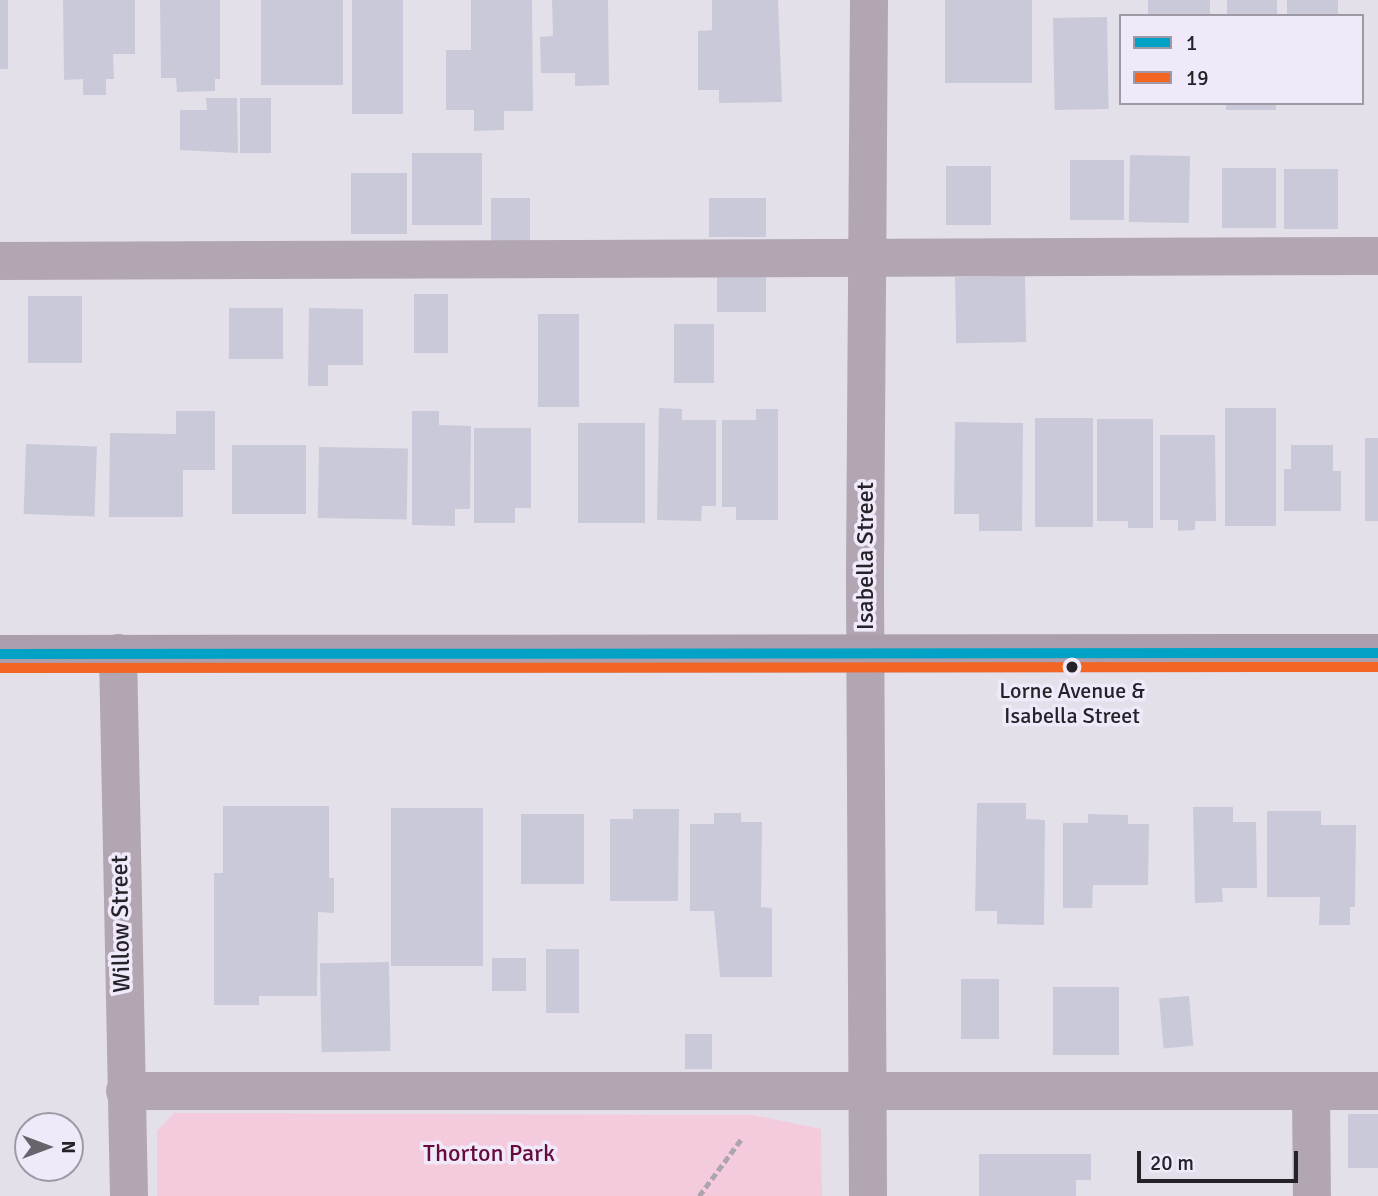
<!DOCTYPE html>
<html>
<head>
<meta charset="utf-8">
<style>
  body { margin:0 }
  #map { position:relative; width:1378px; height:1196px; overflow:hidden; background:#e4e0e9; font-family:Signika,sans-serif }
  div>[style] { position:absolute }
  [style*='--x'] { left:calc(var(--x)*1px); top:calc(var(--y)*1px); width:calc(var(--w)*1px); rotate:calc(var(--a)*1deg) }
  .green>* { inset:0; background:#f3cbdd }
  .building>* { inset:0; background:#c9c9da; transform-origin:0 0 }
  .path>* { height:4.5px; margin-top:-2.25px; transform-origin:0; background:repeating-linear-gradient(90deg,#ada5ae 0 7px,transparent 0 10.5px) }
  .minor>* { height:38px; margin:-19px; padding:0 19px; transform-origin:19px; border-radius:19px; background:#b2a6b2 }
  .major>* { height:38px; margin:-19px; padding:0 19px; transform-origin:19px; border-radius:19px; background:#ab9ead }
  .bus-1>* { height:10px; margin:-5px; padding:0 5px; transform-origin:5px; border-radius:5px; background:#02a2c6 }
  .bus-2>* { height:10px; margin:-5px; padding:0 5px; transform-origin:5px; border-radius:5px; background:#f26522 }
  .dots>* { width:19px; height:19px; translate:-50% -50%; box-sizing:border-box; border:4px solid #f0e9fa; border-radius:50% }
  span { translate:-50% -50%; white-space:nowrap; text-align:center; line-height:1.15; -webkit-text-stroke:7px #f0e9fa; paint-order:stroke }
  .bus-label { font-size:22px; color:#252228 }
  .street-label { font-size:24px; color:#252228 }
  .park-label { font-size:24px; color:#660b3c }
  .legend { position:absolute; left:1119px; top:14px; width:245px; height:91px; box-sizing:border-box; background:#f0e9fa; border:2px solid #9f99a6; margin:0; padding:9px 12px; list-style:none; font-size:21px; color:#252228 }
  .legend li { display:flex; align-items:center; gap:14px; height:35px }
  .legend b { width:35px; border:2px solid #9f99a6 }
  .north { position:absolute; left:14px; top:1112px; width:70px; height:70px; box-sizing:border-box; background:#f0e9fa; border:2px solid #9f99a6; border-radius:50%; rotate:90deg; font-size:19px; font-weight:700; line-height:28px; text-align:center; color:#252228 }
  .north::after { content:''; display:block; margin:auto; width:24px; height:32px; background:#68646c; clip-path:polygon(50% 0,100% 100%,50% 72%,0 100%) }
  .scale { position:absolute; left:1137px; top:1151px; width:161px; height:32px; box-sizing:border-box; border:4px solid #252228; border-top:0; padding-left:9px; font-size:21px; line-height:24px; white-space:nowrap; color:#252228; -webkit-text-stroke:5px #f0e9fa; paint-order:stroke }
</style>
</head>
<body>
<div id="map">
  <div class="green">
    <div style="clip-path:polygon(174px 1113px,753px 1115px,821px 1129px,822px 1196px,157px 1196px,157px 1131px)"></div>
  </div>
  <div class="building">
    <div style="left:0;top:0;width:8px;height:69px"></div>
    <div style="clip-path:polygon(63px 0,135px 0,135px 54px,113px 54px,114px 79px,106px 79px,106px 95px,83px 95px,83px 79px,64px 80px)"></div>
    <div style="clip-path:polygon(160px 0,220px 0,220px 79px,215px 79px,215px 91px,177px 92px,176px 78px,161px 78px)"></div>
    <div style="left:261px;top:0;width:82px;height:85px"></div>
    <div style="left:352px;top:0;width:51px;height:114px"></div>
    <div style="clip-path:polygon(471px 0,532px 0,533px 111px,504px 111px,504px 130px,474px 131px,474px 110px,446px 110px,446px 50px,471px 50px)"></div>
    <div style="clip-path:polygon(552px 0,608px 0,609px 85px,575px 86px,575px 73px,541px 73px,540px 37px,553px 36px)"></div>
    <div style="clip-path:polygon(712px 0,778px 0,782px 102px,719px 103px,719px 90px,698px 90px,698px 31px,712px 30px)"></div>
    <div style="left:945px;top:0;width:87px;height:83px"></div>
    <div style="left:1148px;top:0;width:62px;height:16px"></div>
    <div style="left:1227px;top:0;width:50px;height:16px"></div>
    <div style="left:1287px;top:0;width:51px;height:16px"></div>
    <div style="left:1107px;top:17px;width:92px;height:54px;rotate:89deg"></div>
    <div style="clip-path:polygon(206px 98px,237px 98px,238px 153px,180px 150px,180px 110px,207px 110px)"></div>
    <div style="left:240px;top:98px;width:31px;height:55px"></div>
    <div style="left:1226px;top:103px;width:50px;height:7px"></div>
    <div style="left:412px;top:153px;width:70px;height:72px"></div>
    <div style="left:1130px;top:155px;width:60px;height:67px;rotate:1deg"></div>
    <div style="left:1070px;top:160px;width:54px;height:60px"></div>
    <div style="left:946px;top:166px;width:45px;height:59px"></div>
    <div style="left:1222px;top:168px;width:54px;height:60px"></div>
    <div style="left:1284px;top:169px;width:54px;height:60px"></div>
    <div style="left:351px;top:173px;width:56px;height:61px"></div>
    <div style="left:491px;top:198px;width:39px;height:43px"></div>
    <div style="left:709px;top:198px;width:57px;height:39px"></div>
    <div style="left:717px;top:275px;width:49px;height:37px"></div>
    <div style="left:1025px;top:276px;width:66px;height:70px;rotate:89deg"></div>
    <div style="left:414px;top:294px;width:34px;height:59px"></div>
    <div style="left:28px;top:296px;width:54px;height:67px"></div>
    <div style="left:229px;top:308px;width:54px;height:51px"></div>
    <div style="clip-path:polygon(309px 308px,363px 309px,363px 365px,328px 365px,328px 386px,308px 386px)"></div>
    <div style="left:538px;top:314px;width:41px;height:93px"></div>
    <div style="left:674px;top:324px;width:40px;height:59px"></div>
    <div style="clip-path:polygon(659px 408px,682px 409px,682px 420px,716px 420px,716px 506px,702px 506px,701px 521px,657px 520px)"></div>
    <div style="left:1225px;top:408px;width:51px;height:118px"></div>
    <div style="clip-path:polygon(756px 409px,778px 409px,778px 520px,736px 520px,736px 507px,722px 507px,722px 420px,756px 420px)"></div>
    <div style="clip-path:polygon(176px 411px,215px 411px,215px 470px,183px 470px,183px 517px,109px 517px,110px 433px,176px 434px)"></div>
    <div style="clip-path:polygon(412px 411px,439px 411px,439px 425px,471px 426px,470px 509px,455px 509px,455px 526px,412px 525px)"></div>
    <div style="left:1035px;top:418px;width:58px;height:109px"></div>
    <div style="clip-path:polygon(1097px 419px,1153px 419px,1153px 528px,1128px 528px,1128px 521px,1097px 521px)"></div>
    <div style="clip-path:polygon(955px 422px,1023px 423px,1022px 531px,979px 531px,979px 514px,954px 514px)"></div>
    <div style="left:578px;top:423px;width:67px;height:100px"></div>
    <div style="clip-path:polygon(474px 428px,531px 428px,531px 508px,515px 508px,515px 523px,474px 523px)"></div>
    <div style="clip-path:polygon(1160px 435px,1215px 435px,1216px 521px,1195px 521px,1195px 530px,1178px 531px,1178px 520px,1160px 520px)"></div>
    <div style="left:1365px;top:438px;width:13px;height:83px"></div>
    <div style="left:26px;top:444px;width:71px;height:70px;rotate:2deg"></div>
    <div style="left:232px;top:445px;width:74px;height:69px"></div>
    <div style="clip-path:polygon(1291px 445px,1333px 445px,1333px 471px,1341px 471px,1341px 511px,1284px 511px,1284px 469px,1291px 469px)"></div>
    <div style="left:319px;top:447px;width:89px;height:71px;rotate:1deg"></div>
    <div style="clip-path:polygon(977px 803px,1026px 803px,1026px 819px,1045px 820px,1044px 925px,997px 924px,997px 911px,975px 911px)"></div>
    <div style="clip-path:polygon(223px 806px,329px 806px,329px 878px,334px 878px,334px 913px,318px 912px,317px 996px,259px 996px,259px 1005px,214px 1005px,214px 873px,223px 873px)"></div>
    <div style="clip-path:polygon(1193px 807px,1233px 807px,1233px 822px,1256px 822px,1257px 888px,1222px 888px,1223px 902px,1195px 903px)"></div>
    <div style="left:483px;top:808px;width:158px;height:92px;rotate:90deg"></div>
    <div style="clip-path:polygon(633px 809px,679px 809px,678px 901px,610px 901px,610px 819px,633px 819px)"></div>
    <div style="clip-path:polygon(1267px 811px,1321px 811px,1321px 825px,1356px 825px,1355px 907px,1350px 907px,1350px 925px,1319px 925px,1320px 897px,1267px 897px)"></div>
    <div style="clip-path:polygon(714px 813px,741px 813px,741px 822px,762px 822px,761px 907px,772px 908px,772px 977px,720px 977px,714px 911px,690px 911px,690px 824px,714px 824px)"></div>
    <div style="left:584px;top:814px;width:70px;height:63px;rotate:90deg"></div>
    <div style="clip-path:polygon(1088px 814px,1128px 815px,1128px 824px,1149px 824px,1148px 885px,1093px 885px,1092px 908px,1063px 908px,1063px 823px,1088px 823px)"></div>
    <div style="left:546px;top:949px;width:33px;height:64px"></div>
    <div style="left:492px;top:958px;width:34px;height:33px"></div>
    <div style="left:389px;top:962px;width:89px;height:69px;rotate:89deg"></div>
    <div style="left:961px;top:979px;width:38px;height:60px"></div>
    <div style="left:1053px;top:987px;width:66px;height:68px"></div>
    <div style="left:1189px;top:996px;width:50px;height:30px;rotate:85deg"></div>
    <div style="left:685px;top:1034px;width:27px;height:35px"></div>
    <div style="left:1378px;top:1114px;width:54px;height:30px;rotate:90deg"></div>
    <div style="clip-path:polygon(979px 1154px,1091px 1154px,1091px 1180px,1076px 1180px,1076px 1196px,979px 1196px)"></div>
  </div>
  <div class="path">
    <div style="--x:699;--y:1196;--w:72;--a:-53.4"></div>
  </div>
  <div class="minor">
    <div style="--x:0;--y:261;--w:1378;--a:-0.21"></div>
    <div style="--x:118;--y:653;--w:543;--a:88.84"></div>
    <div style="--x:125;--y:1091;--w:1253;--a:0"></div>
    <div style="--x:1311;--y:1091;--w:105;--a:89.5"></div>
    <div style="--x:868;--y:1196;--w:623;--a:-90.28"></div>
    <div style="--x:865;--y:573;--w:573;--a:-89.6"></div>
  </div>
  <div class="major">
    <div style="--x:0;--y:654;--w:1378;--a:-0.04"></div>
  </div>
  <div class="bus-1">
    <div style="--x:0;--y:654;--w:1378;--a:-0.04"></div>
  </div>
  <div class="bus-2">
    <div style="--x:0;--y:668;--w:1378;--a:-0.04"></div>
  </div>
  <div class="dots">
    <div style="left:1072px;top:667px;background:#252228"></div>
  </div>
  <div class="bus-label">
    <span style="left:1072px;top:703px">Lorne Avenue &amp;<br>Isabella Street</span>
  </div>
  <div class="street-label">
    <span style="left:866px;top:556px;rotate:-90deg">Isabella Street</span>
    <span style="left:121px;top:924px;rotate:-91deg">Willow Street</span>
  </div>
  <div class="park-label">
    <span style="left:489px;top:1154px">Thorton Park</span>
  </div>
  <ul class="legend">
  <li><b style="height:9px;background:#02a2c6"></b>1</li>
  <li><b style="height:9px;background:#f26522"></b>19</li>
  </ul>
  <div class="north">N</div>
  <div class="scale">20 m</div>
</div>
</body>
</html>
